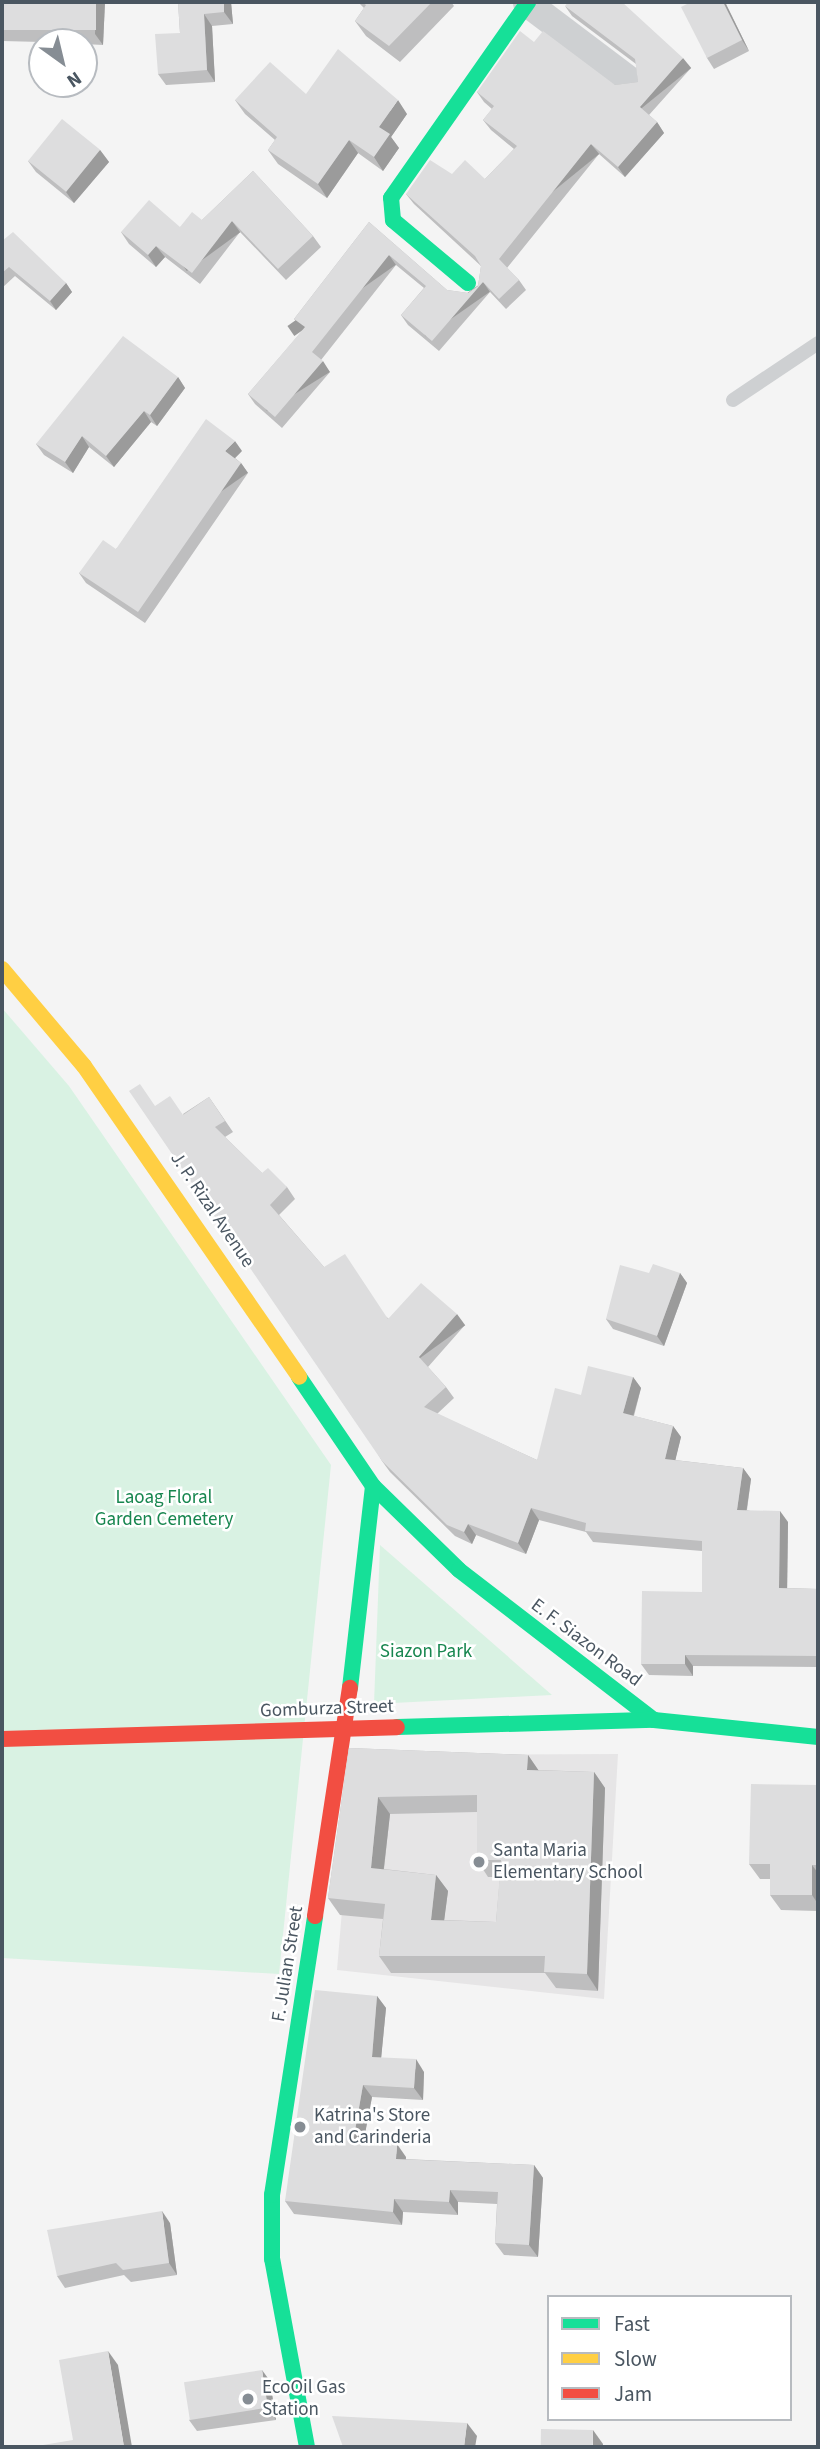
<!DOCTYPE html>
<html>
<head>
<meta charset="utf-8">
<style>
  body { margin:0 }
  #map { position:relative; width:820px; height:2449px; overflow:hidden; background:#f4f4f4; font-family:"Source Sans 3",sans-serif }
  div>[style] { position:absolute }
  [style*='--x'] { left:calc(var(--x)*1px); top:calc(var(--y)*1px); width:calc(var(--w)*1px); rotate:calc(var(--a)*1deg) }
  .education>* { inset:0; background:#e6e5e6 }
  .green>* { inset:0; background:#d9f2e3 }
  .lane>* { height:14px; margin:-7px; padding:0 7px; transform-origin:7px; border-radius:7px; background:#ced0d2 }
  .street>* { height:28px; margin:-14px; padding:0 14px; transform-origin:14px; border-radius:14px; background:#ced0d2 }
  .fast>* { height:16px; margin:-8px; padding:0 8px; transform-origin:8px; border-radius:8px; background:#16e098 }
  .slow>* { height:16px; margin:-8px; padding:0 8px; transform-origin:8px; border-radius:8px; background:#ffcf43 }
  .jam>* { height:16px; margin:-8px; padding:0 8px; transform-origin:8px; border-radius:8px; background:#f24e42 }
  .wall>* { inset:0; background:#bebebf }
  .shaded-wall>* { inset:0; background:#9b9b9b; transform-origin:0 0 }
  .building>* { inset:0; background:#ddddde; transform-origin:0 0 }
  .dots>* { width:19px; height:19px; translate:-50% -50%; box-sizing:border-box; border:4px solid #fff; border-radius:50% }
  span { translate:-50% -50%; white-space:nowrap; text-align:center; line-height:1.15; -webkit-text-stroke:5px #fff; paint-order:stroke }
  .street-label { font-size:19px; color:#4a5661 }
  .park-label { font-size:19px; color:#17864f }
  .poi-label { font-size:19px; color:#4a5661 }
  .left { translate:0 -50%; text-align:left }
  .frame { position:absolute; inset:0; border:4px solid #4a5661; pointer-events:none }
  .legend { position:absolute; left:547px; top:2295px; width:245px; height:126px; box-sizing:border-box; background:#fff; border:2px solid #b7bbc0; margin:0; padding:9px 12px; list-style:none; font-size:21px; color:#4a5661 }
  .legend li { display:flex; align-items:center; gap:14px; height:35px }
  .legend b { width:35px; border:2px solid #b7bbc0 }
  .north { position:absolute; left:28px; top:28px; width:70px; height:70px; box-sizing:border-box; background:#fff; border:2px solid #b7bbc0; border-radius:50%; rotate:146deg; font-size:19px; font-weight:700; line-height:28px; text-align:center; color:#4a5661 }
  .north::after { content:''; display:block; margin:auto; width:24px; height:32px; background:#868d94; clip-path:polygon(50% 0,100% 100%,50% 72%,0 100%) }
</style>
</head>
<body>
<div id="map">
  <div class="education">
    <div style="clip-path:polygon(618px 1754px,604px 1999px,337px 1970px,355px 1755px)"></div>
  </div>
  <div class="green">
    <div style="clip-path:polygon(2px 1008px,69px 1086px,331px 1465px,279px 1974px,2px 1958px)"></div>
    <div style="clip-path:polygon(380px 1545px,552px 1695px,374px 1704px)"></div>
  </div>
  <div class="lane">
    <div style="--x:733;--y:400;--w:102;--a:-33.8"></div>
  </div>
  <div class="street">
    <div style="--x:527;--y:3;--w:131;--a:37"></div>
  </div>
  <div class="fast">
    <div style="--x:468;--y:283;--w:98;--a:-140"></div>
    <div style="--x:393;--y:220;--w:22;--a:-95"></div>
    <div style="--x:391;--y:198;--w:239;--a:-55"></div>
    <div style="--x:299;--y:1377;--w:132;--a:55.8"></div>
    <div style="--x:373;--y:1486;--w:120;--a:44.3"></div>
    <div style="--x:459;--y:1570;--w:246;--a:37.6"></div>
    <div style="--x:654;--y:1720;--w:165;--a:5.9"></div>
    <div style="--x:350;--y:1688;--w:203;--a:-83.5"></div>
    <div style="--x:397;--y:1727;--w:257;--a:-1.6"></div>
    <div style="--x:307;--y:2447;--w:191;--a:-100.5"></div>
    <div style="--x:272;--y:2259;--w:64;--a:-90"></div>
    <div style="--x:272;--y:2195;--w:282;--a:-81.2"></div>
  </div>
  <div class="slow">
    <div style="--x:2;--y:969;--w:127;--a:49.8"></div>
    <div style="--x:84;--y:1066;--w:378;--a:55.3"></div>
  </div>
  <div class="jam">
    <div style="--x:2;--y:1739;--w:395;--a:-1.7"></div>
    <div style="--x:315;--y:1916;--w:231;--a:-81.3"></div>
  </div>
  <div class="wall">
    <div style="clip-path:polygon(2px 2px,105px 2px,103px 45px,84px 44px,84px 42px,42px 42px,2px 41px)"></div>
    <div style="clip-path:polygon(178px 2px,231px 2px,233px 24px,212px 26px,215px 82px,166px 85px,158px 74px,180px 33px)"></div>
    <div style="clip-path:polygon(358px 2px,451px 2px,454px 6px,400px 62px,366px 36px,355px 21px,364px 8px)"></div>
    <div style="clip-path:polygon(691px 2px,725px 2px,749px 51px,714px 69px,707px 58px)"></div>
    <div style="clip-path:polygon(565px 6px,691px 68px,649px 115px,657px 122px,664px 133px,625px 177px,599px 154px,507px 268px,519px 280px,526px 290px,506px 309px,490px 292px,439px 351px,408px 325px,401px 315px,424px 288px,396px 265px,321px 360px,330px 372px,282px 428px,255px 404px,248px 394px,303px 330px,294px 319px,369px 222px,447px 290px,468px 293px,478px 286px,481px 266px,414px 204px,406px 194px,452px 174px,485px 179px,514px 149px,491px 130px,483px 120px,492px 109px,484px 102px,477px 92px,534px 42px,615px 85px,638px 82px,636px 64px,572px 16px)"></div>
    <div style="clip-path:polygon(306px 94px,407px 114px,391px 137px,399px 148px,383px 171px,358px 153px,327px 198px,278px 164px,268px 150px,275px 140px,245px 114px,235px 100px)"></div>
    <div style="clip-path:polygon(100px 150px,109px 162px,74px 203px,36px 172px,28px 161px)"></div>
    <div style="clip-path:polygon(253px 171px,313px 236px,321px 247px,286px 280px,240px 232px,200px 284px,165px 257px,156px 267px,129px 244px,121px 232px,180px 227px,202px 220px)"></div>
    <div style="clip-path:polygon(2px 241px,66px 283px,72px 292px,56px 310px,15px 276px,2px 288px)"></div>
    <div style="clip-path:polygon(178px 377px,185px 388px,157px 426px,151px 422px,114px 467px,89px 447px,73px 473px,44px 455px,36px 444px)"></div>
    <div style="clip-path:polygon(242px 451px,235px 458px,241px 463px,248px 473px,145px 623px,86px 583px,79px 573px,116px 549px)"></div>
    <div style="clip-path:polygon(209px 1097px,233px 1132px,225px 1137px,262px 1173px,287px 1187px,295px 1199px,279px 1215px,324px 1267px,389px 1319px,465px 1325px,428px 1367px,446px 1387px,454px 1398px,437px 1414px,537px 1460px,581px 1395px,633px 1377px,641px 1388px,634px 1416px,673px 1426px,681px 1437px,675px 1460px,743px 1468px,751px 1479px,747px 1510px,788px 1522px,787px 1588px,818px 1589px,818px 1667px,693px 1666px,693px 1676px,649px 1675px,641px 1664px,702px 1592px,702px 1551px,593px 1542px,586px 1532px,539px 1520px,526px 1554px,476px 1535px,472px 1544px,455px 1536px,390px 1472px,382px 1461px,183px 1114px)"></div>
    <div style="clip-path:polygon(649px 1273px,680px 1273px,687px 1283px,664px 1346px,613px 1329px,606px 1319px)"></div>
    <div style="clip-path:polygon(evenodd,349px 1748px,528px 1755px,538px 1770px,594px 1772px,605px 1788px,598px 1991px,556px 1988px,545px 1973px,391px 1973px,379px 1956px,383px 1919px,340px 1915px,328px 1898px,349px 1748px,477px 1812px,477px 1860px,488px 1877px,500px 1877px,496px 1922px,444px 1920px,448px 1891px,436px 1875px,384px 1869px,390px 1814px,477px 1812px)"></div>
    <div style="clip-path:polygon(818px 1785px,818px 1911px,781px 1910px,770px 1895px,770px 1879px,760px 1879px,749px 1864px)"></div>
    <div style="clip-path:polygon(377px 1996px,386px 2008px,381px 2058px,424px 2072px,423px 2100px,372px 2097px,363px 2143px,406px 2157px,405px 2159px,534px 2165px,543px 2178px,538px 2257px,504px 2255px,495px 2243px,497px 2204px,458px 2202px,458px 2215px,403px 2212px,402px 2225px,294px 2214px,285px 2201px)"></div>
    <div style="clip-path:polygon(170px 2223px,177px 2275px,131px 2282px,124px 2275px,65px 2288px,57px 2276px)"></div>
    <div style="clip-path:polygon(270px 2381px,276px 2420px,197px 2431px,189px 2420px)"></div>
  </div>
  <div class="shaded-wall">
    <div style="clip-path:polygon(96px 2px,105px 2px,103px 45px,95px 34px)"></div>
    <div style="clip-path:polygon(224px 2px,231px 2px,233px 24px,224px 12px)"></div>
    <div style="clip-path:polygon(723px 2px,725px 2px,749px 51px,742px 40px)"></div>
    <div style="clip-path:polygon(204px 14px,212px 26px,215px 82px,207px 70px)"></div>
    <div style="left:683px;top:58px;width:13px;height:65px;rotate:51deg"></div>
    <div style="clip-path:polygon(398px 100px,407px 114px,391px 137px,399px 148px,383px 171px,374px 157px,379px 127px)"></div>
    <div style="clip-path:polygon(657px 122px,664px 133px,625px 177px,618px 167px)"></div>
    <div style="clip-path:polygon(349px 140px,358px 153px,327px 198px,318px 184px)"></div>
    <div style="left:591px;top:144px;width:13px;height:147px;rotate:51deg"></div>
    <div style="clip-path:polygon(100px 150px,109px 162px,74px 203px,66px 192px)"></div>
    <div style="left:232px;top:221px;width:14px;height:66px;rotate:54deg"></div>
    <div style="clip-path:polygon(156px 246px,165px 257px,156px 267px,148px 255px)"></div>
    <div style="left:389px;top:255px;width:12px;height:124px;rotate:55deg"></div>
    <div style="left:483px;top:282px;width:12px;height:78px;rotate:55deg"></div>
    <div style="clip-path:polygon(66px 283px,72px 292px,56px 310px,50px 301px)"></div>
    <div style="left:323px;top:361px;width:13px;height:74px;rotate:58deg"></div>
    <div style="clip-path:polygon(178px 377px,185px 388px,157px 426px,150px 415px)"></div>
    <div style="clip-path:polygon(144px 411px,151px 422px,114px 467px,106px 456px)"></div>
    <div style="clip-path:polygon(82px 436px,89px 447px,73px 473px,65px 462px)"></div>
    <div style="clip-path:polygon(235px 441px,242px 451px,232px 461px,225px 451px)"></div>
    <div style="left:241px;top:463px;width:12px;height:181px;rotate:55deg"></div>
    <div style="clip-path:polygon(680px 1273px,687px 1283px,664px 1346px,657px 1336px)"></div>
    <div style="left:457px;top:1314px;width:14px;height:57px;rotate:54deg"></div>
    <div style="clip-path:polygon(633px 1377px,641px 1388px,631px 1424px,623px 1413px)"></div>
    <div style="clip-path:polygon(673px 1426px,681px 1437px,673px 1470px,665px 1459px)"></div>
    <div style="clip-path:polygon(743px 1468px,751px 1479px,745px 1521px,737px 1510px)"></div>
    <div style="clip-path:polygon(531px 1508px,539px 1520px,526px 1554px,518px 1543px)"></div>
    <div style="clip-path:polygon(780px 1511px,788px 1522px,787px 1600px,779px 1588px)"></div>
    <div style="clip-path:polygon(468px 1524px,476px 1535px,472px 1544px,464px 1532px)"></div>
    <div style="clip-path:polygon(685px 1655px,693px 1666px,693px 1676px,685px 1664px)"></div>
    <div style="clip-path:polygon(528px 1755px,539px 1771px,527px 1770px)"></div>
    <div style="clip-path:polygon(594px 1772px,605px 1788px,598px 1991px,587px 1974px)"></div>
    <div style="clip-path:polygon(378px 1797px,390px 1814px,382px 1884px,371px 1868px)"></div>
    <div style="clip-path:polygon(812px 1865px,818px 1873px,818px 1904px,812px 1895px)"></div>
    <div style="clip-path:polygon(436px 1875px,448px 1891px,442px 1937px,431px 1920px)"></div>
    <div style="clip-path:polygon(377px 1996px,386px 2008px,380px 2070px,372px 2057px)"></div>
    <div style="clip-path:polygon(416px 2059px,424px 2072px,423px 2100px,414px 2088px)"></div>
    <div style="clip-path:polygon(363px 2085px,372px 2097px,361px 2155px,353px 2142px)"></div>
    <div style="clip-path:polygon(397px 2144px,406px 2157px,405px 2172px,396px 2159px)"></div>
    <div style="clip-path:polygon(534px 2165px,543px 2178px,538px 2257px,529px 2245px)"></div>
    <div style="clip-path:polygon(450px 2190px,458px 2202px,458px 2215px,449px 2202px)"></div>
    <div style="clip-path:polygon(394px 2199px,403px 2212px,402px 2225px,393px 2212px)"></div>
    <div style="clip-path:polygon(162px 2211px,170px 2223px,177px 2275px,169px 2263px)"></div>
    <div style="clip-path:polygon(108px 2351px,118px 2365px,132px 2447px,124px 2447px)"></div>
    <div style="clip-path:polygon(262px 2370px,270px 2381px,276px 2420px,268px 2408px)"></div>
    <div style="clip-path:polygon(467px 2423px,477px 2436px,475px 2447px,464px 2447px)"></div>
    <div style="clip-path:polygon(593px 2430px,603px 2444px,603px 2447px,593px 2447px)"></div>
  </div>
  <div class="building">
    <div style="left:2px;top:2px;width:94px;height:28px"></div>
    <div style="clip-path:polygon(178px 2px,224px 2px,224px 12px,204px 14px,207px 70px,158px 74px,155px 34px,180px 33px)"></div>
    <div style="clip-path:polygon(362px 2px,432px 2px,389px 46px,355px 21px,366px 5px)"></div>
    <div style="clip-path:polygon(568px 2px,622px 2px,683px 58px,640px 107px,657px 122px,618px 167px,591px 144px,499px 259px,519px 280px,499px 299px,483px 282px,432px 341px,401px 315px,426px 286px,389px 255px,312px 352px,323px 361px,275px 417px,248px 394px,305px 327px,294px 319px,369px 222px,447px 290px,468px 293px,478px 286px,481px 266px,475px 256px,406px 194px,430px 160px,452px 174px,465px 160px,485px 179px,517px 146px,483px 120px,494px 106px,477px 92px,520px 31px,534px 42px,543px 31px,615px 85px,638px 82px,635px 59px,565px 6px)"></div>
    <div style="clip-path:polygon(691px 2px,723px 2px,742px 40px,707px 58px,681px 7px)"></div>
    <div style="clip-path:polygon(338px 49px,398px 100px,379px 127px,390px 134px,374px 157px,349px 140px,318px 184px,268px 150px,277px 137px,235px 100px,270px 62px,306px 94px)"></div>
    <div style="left:62px;top:119px;width:49px;height:54px;rotate:39deg"></div>
    <div style="clip-path:polygon(253px 171px,313px 236px,278px 269px,232px 221px,192px 273px,156px 246px,148px 255px,121px 232px,149px 200px,180px 227px,192px 212px,202px 220px)"></div>
    <div style="clip-path:polygon(13px 232px,66px 283px,50px 301px,9px 267px,2px 273px,2px 241px)"></div>
    <div style="clip-path:polygon(123px 336px,178px 377px,150px 415px,144px 411px,106px 456px,82px 436px,65px 462px,36px 444px)"></div>
    <div style="clip-path:polygon(206px 419px,235px 441px,225px 451px,241px 463px,138px 612px,79px 573px,103px 540px,116px 549px)"></div>
    <div style="clip-path:polygon(140px 1084px,155px 1106px,170px 1096px,183px 1115px,209px 1097px,225px 1121px,215px 1127px,262px 1173px,268px 1168px,287px 1187px,270px 1205px,324px 1267px,345px 1254px,388px 1319px,421px 1283px,457px 1314px,419px 1357px,446px 1387px,424px 1407px,537px 1460px,555px 1388px,581px 1395px,588px 1366px,633px 1377px,623px 1413px,673px 1426px,665px 1459px,743px 1468px,737px 1510px,780px 1511px,779px 1588px,818px 1589px,818px 1656px,685px 1655px,685px 1664px,641px 1664px,642px 1591px,702px 1592px,702px 1541px,585px 1531px,586px 1523px,531px 1508px,518px 1543px,468px 1524px,464px 1532px,447px 1525px,382px 1461px,129px 1091px)"></div>
    <div style="clip-path:polygon(653px 1264px,680px 1273px,657px 1336px,606px 1319px,620px 1265px,649px 1273px)"></div>
    <div style="clip-path:polygon(evenodd,349px 1748px,528px 1755px,527px 1770px,594px 1772px,587px 1974px,544px 1972px,545px 1956px,379px 1956px,385px 1904px,328px 1898px,349px 1748px,477px 1795px,477px 1860px,501px 1860px,496px 1922px,431px 1920px,436px 1875px,371px 1868px,378px 1797px,477px 1795px)"></div>
    <div style="clip-path:polygon(751px 1784px,818px 1785px,818px 1865px,812px 1865px,812px 1895px,770px 1895px,770px 1864px,749px 1864px)"></div>
    <div style="clip-path:polygon(315px 1990px,377px 1996px,372px 2057px,416px 2059px,414px 2088px,363px 2085px,353px 2142px,397px 2144px,396px 2159px,534px 2165px,529px 2245px,495px 2243px,498px 2192px,450px 2190px,449px 2202px,394px 2199px,393px 2212px,285px 2201px)"></div>
    <div style="clip-path:polygon(162px 2211px,169px 2263px,123px 2270px,116px 2263px,57px 2276px,47px 2230px)"></div>
    <div style="clip-path:polygon(108px 2351px,124px 2447px,31px 2447px,73px 2440px,59px 2360px)"></div>
    <div style="left:262px;top:2370px;width:38px;height:79px;rotate:81deg"></div>
    <div style="clip-path:polygon(332px 2416px,467px 2423px,464px 2447px,343px 2447px)"></div>
    <div style="left:541px;top:2429px;width:52px;height:18px;rotate:1deg"></div>
  </div>
  <div class="dots">
    <div style="left:479px;top:1862px;background:#868d94"></div>
    <div style="left:300px;top:2127px;background:#868d94"></div>
    <div style="left:248px;top:2399px;background:#868d94"></div>
  </div>
  <div class="street-label">
    <span style="left:212px;top:1210px;rotate:56deg">J. P. Rizal Avenue</span>
    <span style="left:586px;top:1643px;rotate:37deg">E. F. Siazon Road</span>
    <span style="left:327px;top:1709px;rotate:-2deg">Gomburza Street</span>
    <span style="left:288px;top:1964px;rotate:-81deg">F. Julian Street</span>
  </div>
  <div class="park-label">
    <span style="left:164px;top:1509px">Laoag Floral<br>Garden Cemetery</span>
    <span style="left:426px;top:1652px">Siazon Park</span>
  </div>
  <div class="poi-label">
    <span class="left" style="left:493px;top:1862px">Santa Maria<br>Elementary School</span>
    <span class="left" style="left:314px;top:2127px">Katrina's Store<br>and Carinderia</span>
    <span class="left" style="left:262px;top:2399px">EcoOil Gas<br>Station</span>
  </div>
  <div class="frame"></div>
  <ul class="legend">
  <li><b style="height:9px;background:#16e098"></b>Fast</li>
  <li><b style="height:9px;background:#ffcf43"></b>Slow</li>
  <li><b style="height:9px;background:#f24e42"></b>Jam</li>
  </ul>
  <div class="north">N</div>
</div>
</body>
</html>
